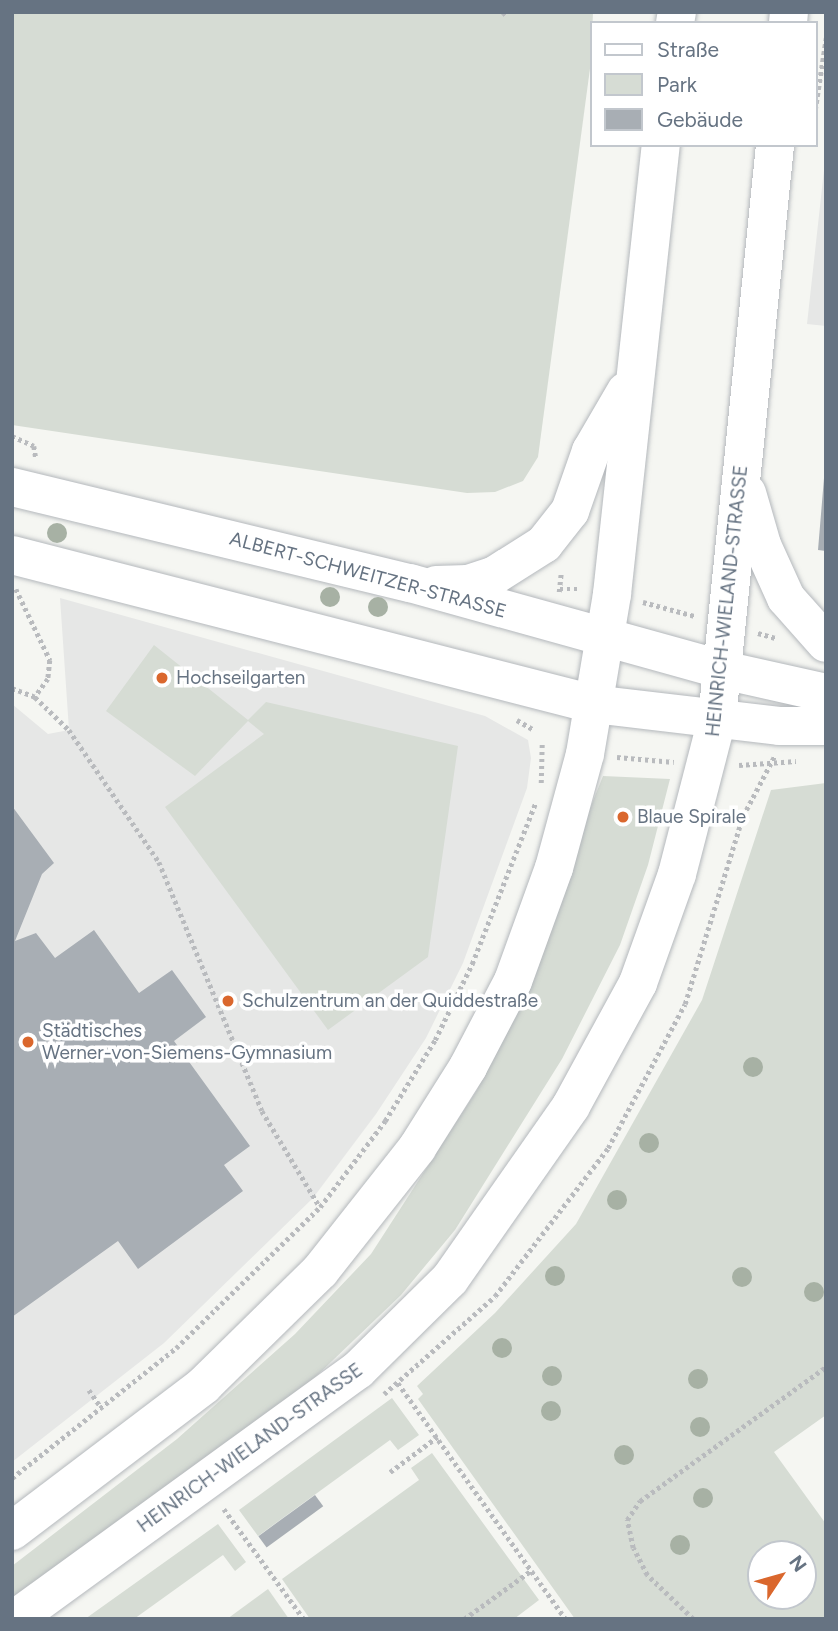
<!DOCTYPE html>
<html>
<head>
<meta charset="utf-8">
<style>
  body { margin:0 }
  #map { position:relative; width:838px; height:1631px; overflow:hidden; background:#f5f6f2; font-family:Figtree,sans-serif }
  div>[style] { position:absolute }
  [style*='--x'] { left:calc(var(--x)*1px); top:calc(var(--y)*1px); width:calc(var(--w)*1px); rotate:calc(var(--a)*1deg) }
  .built>* { inset:0; background:#e6e7e6 }
  .green>* { inset:0; background:#d6dcd4 }
  .building>* { inset:0; background:#a8aeb4; transform-origin:0 0 }
  .path>* { height:4.5px; margin-top:-2.25px; transform-origin:0; background:repeating-linear-gradient(90deg,#b9bbbe 0 3.5px,transparent 0 7px) }
  .roads { filter:drop-shadow(0 0 2px #b4b8bc) drop-shadow(0 0 2px #b4b8bc) }
  .secondary>* { height:38px; margin:-19px; padding:0 19px; transform-origin:19px; border-radius:19px; background:#fff }
  .trees>* { width:20px; height:20px; margin:-10px; border-radius:50%; background:#a7b1a4 }
  .dots>* { width:19px; height:19px; translate:-50% -50%; box-sizing:border-box; border:4px solid #fff; border-radius:50% }
  span { translate:-50% -50%; white-space:nowrap; text-align:center; line-height:1.15; -webkit-text-stroke:7px #fff; paint-order:stroke }
  .street-label { font-size:19px; color:#667382 }
  .poi-label { font-size:19px; color:#667382 }
  .left { translate:0 -50%; text-align:left }
  .frame { position:absolute; inset:0; border:14px solid #667382; pointer-events:none }
  .legend { position:absolute; left:590px; top:21px; width:228px; height:126px; box-sizing:border-box; background:#fff; border:2px solid #c2c7cd; margin:0; padding:9px 12px; list-style:none; font-size:21px; color:#667382 }
  .legend li { display:flex; align-items:center; gap:14px; height:35px }
  .legend b { width:35px; border:2px solid #c2c7cd }
  .north { position:absolute; left:747px; top:1540px; width:70px; height:70px; box-sizing:border-box; background:#fff; border:2px solid #c2c7cd; border-radius:50%; rotate:54deg; font-size:19px; font-weight:700; line-height:28px; text-align:center; color:#667382 }
  .north::after { content:''; display:block; margin:auto; width:24px; height:32px; background:#da672d; clip-path:polygon(50% 0,100% 100%,50% 72%,0 100%) }
</style>
</head>
<body>
<div id="map">
  <div class="built">
    <div style="clip-path:polygon(824px 170px,826px 170px,826px 326px,807px 324px)"></div>
    <div style="clip-path:polygon(60px 598px,485px 716px,528px 740px,531px 758px,527px 788px,463px 963px,426px 1038px,376px 1114px,313px 1198px,164px 1343px,12px 1462px,12px 704px,48px 734px,69px 730px)"></div>
  </div>
  <div class="green">
    <div style="clip-path:polygon(12px 12px,593px 12px,591px 61px,538px 457px,523px 481px,495px 492px,467px 493px,12px 425px)"></div>
    <div style="clip-path:polygon(154px 645px,248px 720px,266px 702px,458px 746px,428px 957px,328px 1030px,165px 807px,264px 734px,248px 721px,195px 776px,106px 711px)"></div>
    <div style="clip-path:polygon(603px 776px,670px 779px,648px 865px,620px 945px,562px 1059px,455px 1230px,401px 1295px,308px 1384px,12px 1600px,12px 1566px,177px 1439px,295px 1334px,371px 1254px,477px 1090px)"></div>
    <div style="clip-path:polygon(evenodd,826px 783px,826px 1415px,774px 1452px,826px 1524px,826px 1619px,575px 1619px,418px 1399px,423px 1394px,417px 1386px,495px 1313px,576px 1224px,702px 1000px,771px 790px,826px 783px,803px 1554px,803px 1596px,761px 1596px,761px 1554px,803px 1554px)"></div>
    <div style="clip-path:polygon(392px 1398px,419px 1435px,398px 1450px,390px 1440px,258px 1536px,239px 1510px)"></div>
    <div style="clip-path:polygon(432px 1453px,539px 1600px,514px 1619px,310px 1619px,282px 1579px,419px 1480px,411px 1468px)"></div>
    <div style="clip-path:polygon(218px 1524px,246px 1562px,235px 1571px,223px 1555px,134px 1619px,85px 1619px)"></div>
    <div style="clip-path:polygon(268px 1589px,289px 1619px,227px 1619px)"></div>
  </div>
  <div class="building">
    <div style="clip-path:polygon(824px 478px,826px 479px,826px 551px,818px 550px)"></div>
    <div style="clip-path:polygon(12px 806px,54px 863px,42px 874px,15px 941px,36px 933px,55px 958px,94px 930px,139px 993px,172px 970px,206px 1017px,174px 1041px,250px 1146px,224px 1165px,243px 1191px,138px 1269px,118px 1241px,12px 1317px)"></div>
    <div style="left:315px;top:1495px;width:14px;height:70px;rotate:54deg"></div>
  </div>
  <div class="path">
    <div style="--x:503;--y:12;--w:4;--a:45"></div>
    <div style="--x:815;--y:110;--w:73;--a:-81.3"></div>
    <div style="--x:12;--y:436;--w:24;--a:24"></div>
    <div style="--x:34;--y:446;--w:13;--a:81"></div>
    <div style="--x:16;--y:589;--w:79;--a:64.4"></div>
    <div style="--x:50;--y:660;--w:19;--a:96"></div>
    <div style="--x:48;--y:679;--w:22;--a:126"></div>
    <div style="--x:560;--y:589;--w:20;--a:0"></div>
    <div style="--x:559;--y:592;--w:19;--a:-84"></div>
    <div style="--x:643;--y:602;--w:54;--a:15.1"></div>
    <div style="--x:758;--y:633;--w:19;--a:16"></div>
    <div style="--x:12;--y:688;--w:25;--a:21"></div>
    <div style="--x:35;--y:697;--w:47;--a:44.1"></div>
    <div style="--x:69;--y:730;--w:160;--a:55.7"></div>
    <div style="--x:159;--y:862;--w:269;--a:67.5"></div>
    <div style="--x:262;--y:1111;--w:112;--a:58.9"></div>
    <div style="--x:517;--y:720;--w:20;--a:30"></div>
    <div style="--x:617;--y:757;--w:57;--a:5"></div>
    <div style="--x:739;--y:765;--w:57;--a:-4"></div>
    <div style="--x:541;--y:783;--w:41;--a:-88.6"></div>
    <div style="--x:398;--y:1383;--w:290;--a:54.6"></div>
    <div style="--x:89;--y:1390;--w:21;--a:55"></div>
    <div style="--x:384;--y:1394;--w:148;--a:-41.4"></div>
    <div style="--x:495;--y:1296;--w:186;--a:-52.6"></div>
    <div style="--x:608;--y:1148;--w:163;--a:-61.9"></div>
    <div style="--x:685;--y:1004;--w:197;--a:-72.9"></div>
    <div style="--x:743;--y:816;--w:67;--a:-62.3"></div>
    <div style="--x:390;--y:1472;--w:59;--a:-36.7"></div>
    <div style="--x:12;--y:1478;--w:209;--a:-38.4"></div>
    <div style="--x:176;--y:1348;--w:202;--a:-44.4"></div>
    <div style="--x:320;--y:1207;--w:108;--a:-52.9"></div>
    <div style="--x:385;--y:1121;--w:95;--a:-58.3"></div>
    <div style="--x:435;--y:1040;--w:85;--a:-64"></div>
    <div style="--x:472;--y:964;--w:172;--a:-68.5"></div>
    <div style="--x:224;--y:1509;--w:136;--a:54"></div>
    <div style="--x:464;--y:1619;--w:84;--a:-35.8"></div>
    <div style="--x:693;--y:1619;--w:64;--a:-136.3"></div>
    <div style="--x:647;--y:1575;--w:30;--a:-117"></div>
    <div style="--x:633;--y:1548;--w:29;--a:-102"></div>
    <div style="--x:627;--y:1520;--w:23;--a:-56"></div>
    <div style="--x:640;--y:1501;--w:229;--a:-35.8"></div>
  </div>
  <div class="roads">
    <div class="secondary">
      <div style="--x:675;--y:23;--w:11;--a:-80"></div>
      <div style="--x:788;--y:23;--w:11;--a:-85"></div>
      <div style="--x:12;--y:487;--w:409;--a:13.6"></div>
      <div style="--x:410;--y:583;--w:325;--a:15.5"></div>
      <div style="--x:723;--y:670;--w:106;--a:12.6"></div>
      <div style="--x:747;--y:493;--w:54;--a:73.9"></div>
      <div style="--x:762;--y:545;--w:58;--a:65.6"></div>
      <div style="--x:786;--y:598;--w:60;--a:48.4"></div>
      <div style="--x:12;--y:555;--w:600;--a:14.38"></div>
      <div style="--x:593;--y:704;--w:187;--a:6.7"></div>
      <div style="--x:779;--y:726;--w:47;--a:0"></div>
      <div style="--x:436;--y:585;--w:32;--a:-2"></div>
      <div style="--x:468;--y:584;--w:28;--a:-18"></div>
      <div style="--x:495;--y:575;--w:58;--a:-32.3"></div>
      <div style="--x:544;--y:544;--w:42;--a:-51.8"></div>
      <div style="--x:570;--y:511;--w:64;--a:-70.7"></div>
      <div style="--x:591;--y:451;--w:69;--a:-59.7"></div>
      <div style="--x:12;--y:1531;--w:241;--a:-37.2"></div>
      <div style="--x:204;--y:1385;--w:163;--a:-44.5"></div>
      <div style="--x:320;--y:1271;--w:157;--a:-51.7"></div>
      <div style="--x:417;--y:1148;--w:96;--a:-57.8"></div>
      <div style="--x:468;--y:1067;--w:97;--a:-62.4"></div>
      <div style="--x:513;--y:981;--w:120;--a:-70.1"></div>
      <div style="--x:554;--y:868;--w:118;--a:-74.8"></div>
      <div style="--x:585;--y:754;--w:162;--a:-80.4"></div>
      <div style="--x:612;--y:594;--w:452;--a:-83.8"></div>
      <div style="--x:15;--y:1619;--w:424;--a:-36"></div>
      <div style="--x:358;--y:1370;--w:129;--a:-44.7"></div>
      <div style="--x:450;--y:1279;--w:211;--a:-55"></div>
      <div style="--x:571;--y:1106;--w:140;--a:-61.4"></div>
      <div style="--x:638;--y:983;--w:116;--a:-70.3"></div>
      <div style="--x:677;--y:874;--w:160;--a:-75.5"></div>
      <div style="--x:717;--y:719;--w:577;--a:-84.23"></div>
    </div>
  </div>
  <div class="trees">
    <div style="left:57px;top:533px"></div>
    <div style="left:330px;top:597px"></div>
    <div style="left:378px;top:607px"></div>
    <div style="left:753px;top:1067px"></div>
    <div style="left:649px;top:1143px"></div>
    <div style="left:617px;top:1200px"></div>
    <div style="left:555px;top:1276px"></div>
    <div style="left:742px;top:1277px"></div>
    <div style="left:814px;top:1292px"></div>
    <div style="left:502px;top:1348px"></div>
    <div style="left:552px;top:1376px"></div>
    <div style="left:698px;top:1379px"></div>
    <div style="left:551px;top:1411px"></div>
    <div style="left:700px;top:1427px"></div>
    <div style="left:624px;top:1455px"></div>
    <div style="left:703px;top:1498px"></div>
    <div style="left:680px;top:1545px"></div>
  </div>
  <div class="dots">
    <div style="left:162px;top:678px;background:#da672d"></div>
    <div style="left:623px;top:817px;background:#da672d"></div>
    <div style="left:228px;top:1001px;background:#da672d"></div>
    <div style="left:28px;top:1042px;background:#da672d"></div>
  </div>
  <div class="street-label">
    <span style="left:368px;top:575px;rotate:15deg">ALBERT-SCHWEITZER-STRASSE</span>
    <span style="left:727px;top:601px;rotate:-84deg">HEINRICH-WIELAND-STRASSE</span>
    <span style="left:250px;top:1448px;rotate:-36deg">HEINRICH-WIELAND-STRASSE</span>
  </div>
  <div class="poi-label">
    <span class="left" style="left:176px;top:678px">Hochseilgarten</span>
    <span class="left" style="left:637px;top:817px">Blaue Spirale</span>
    <span class="left" style="left:242px;top:1001px">Schulzentrum an der Quiddestraße</span>
    <span class="left" style="left:42px;top:1042px">Städtisches<br>Werner-von-Siemens-Gymnasium</span>
  </div>
  <div class="frame"></div>
  <ul class="legend">
  <li><b style="height:9px;background:#fff"></b>Straße</li>
  <li><b style="height:19px;background:#d6dcd4"></b>Park</li>
  <li><b style="height:19px;background:#a8aeb4"></b>Gebäude</li>
  </ul>
  <div class="north">N</div>
</div>
</body>
</html>
